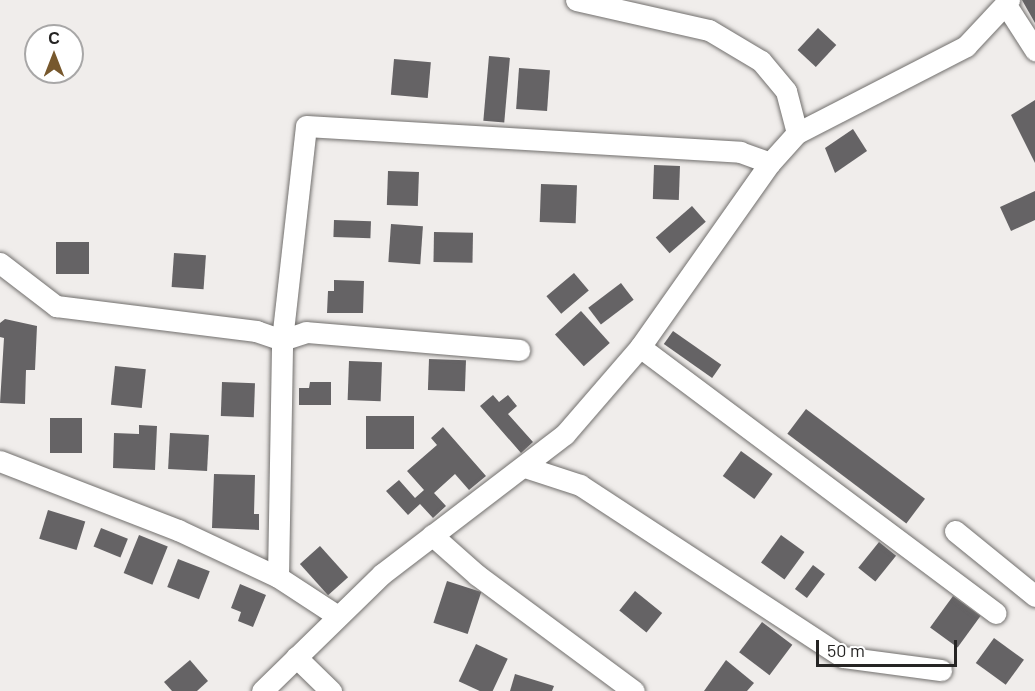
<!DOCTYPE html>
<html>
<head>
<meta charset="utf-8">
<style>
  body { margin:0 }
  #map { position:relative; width:1035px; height:691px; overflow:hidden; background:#f0edeb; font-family:Barlow,sans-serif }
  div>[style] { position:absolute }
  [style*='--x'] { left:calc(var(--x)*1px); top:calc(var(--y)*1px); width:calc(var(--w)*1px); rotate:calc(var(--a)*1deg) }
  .building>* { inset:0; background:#656365; transform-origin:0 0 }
  .roads { filter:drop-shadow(0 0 2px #716f6d) drop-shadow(0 0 2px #716f6d) }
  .street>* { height:21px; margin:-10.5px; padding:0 10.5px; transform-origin:10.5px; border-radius:10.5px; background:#fff }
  span { translate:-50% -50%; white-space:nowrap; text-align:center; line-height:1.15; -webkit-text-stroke:6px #fff; paint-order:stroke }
  .north { position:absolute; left:24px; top:24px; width:60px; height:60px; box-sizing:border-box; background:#fff; border:2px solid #a8a7a7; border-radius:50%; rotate:0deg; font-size:16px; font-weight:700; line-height:24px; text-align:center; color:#252423 }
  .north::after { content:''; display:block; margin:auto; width:21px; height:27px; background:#77582d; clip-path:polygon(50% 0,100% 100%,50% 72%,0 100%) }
  .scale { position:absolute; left:816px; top:640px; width:141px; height:27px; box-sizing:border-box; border:3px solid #252423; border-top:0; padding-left:8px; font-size:18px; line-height:21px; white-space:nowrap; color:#252423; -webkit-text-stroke:4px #fff; paint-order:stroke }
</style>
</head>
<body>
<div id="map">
  <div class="building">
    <div style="clip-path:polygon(1022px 0,1035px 0,1035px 23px)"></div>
    <div style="left:818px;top:28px;width:25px;height:30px;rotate:43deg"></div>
    <div style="left:489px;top:56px;width:21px;height:65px;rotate:5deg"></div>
    <div style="left:394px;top:59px;width:37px;height:36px;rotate:5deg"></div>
    <div style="left:519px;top:68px;width:31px;height:41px;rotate:4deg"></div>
    <div style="clip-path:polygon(1035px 100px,1035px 163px,1011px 115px)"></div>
    <div style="clip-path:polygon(853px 129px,867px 151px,835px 173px,825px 148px)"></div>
    <div style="left:654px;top:165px;width:26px;height:34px;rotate:2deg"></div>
    <div style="left:388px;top:171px;width:31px;height:34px;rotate:2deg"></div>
    <div style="left:541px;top:184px;width:36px;height:38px;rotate:2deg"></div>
    <div style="clip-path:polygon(1035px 191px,1035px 220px,1011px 231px,1000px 207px)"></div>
    <div style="left:692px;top:206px;width:21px;height:48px;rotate:49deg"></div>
    <div style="left:334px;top:220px;width:37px;height:17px;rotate:2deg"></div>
    <div style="left:391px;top:224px;width:32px;height:38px;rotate:4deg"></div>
    <div style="left:434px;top:232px;width:39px;height:30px;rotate:1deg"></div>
    <div style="left:56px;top:242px;width:33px;height:32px"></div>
    <div style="left:174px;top:253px;width:32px;height:34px;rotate:4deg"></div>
    <div style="left:574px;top:273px;width:23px;height:36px;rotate:50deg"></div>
    <div style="clip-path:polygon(334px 280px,364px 281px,363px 313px,327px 313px,328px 291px,334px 291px)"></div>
    <div style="left:621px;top:283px;width:21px;height:41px;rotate:53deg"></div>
    <div style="left:581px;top:311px;width:43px;height:35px;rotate:48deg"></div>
    <div style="clip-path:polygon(5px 319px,37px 326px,35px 370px,26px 370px,25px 404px,0 403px,4px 338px,0 337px,0 323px)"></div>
    <div style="left:673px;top:331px;width:59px;height:16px;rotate:35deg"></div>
    <div style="left:429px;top:359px;width:37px;height:31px;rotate:2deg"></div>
    <div style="left:349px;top:361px;width:33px;height:39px;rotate:2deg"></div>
    <div style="left:115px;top:366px;width:31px;height:39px;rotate:6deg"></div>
    <div style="left:222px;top:382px;width:33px;height:34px;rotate:2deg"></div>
    <div style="clip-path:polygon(310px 382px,331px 382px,331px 405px,299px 405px,299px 388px,309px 388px)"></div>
    <div style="clip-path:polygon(493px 395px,499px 402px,508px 395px,517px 406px,508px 414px,533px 442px,521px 453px,480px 406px)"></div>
    <div style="left:806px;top:409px;width:149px;height:31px;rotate:37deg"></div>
    <div style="left:366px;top:416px;width:48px;height:33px"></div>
    <div style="left:50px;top:418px;width:32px;height:35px"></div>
    <div style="clip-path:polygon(139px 425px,157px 426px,155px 470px,113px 468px,114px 433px,139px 434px)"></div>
    <div style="clip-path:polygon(443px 427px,486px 476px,469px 490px,455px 474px,434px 493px,446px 506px,433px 518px,420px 504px,408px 515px,386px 491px,399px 480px,415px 498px,424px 490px,407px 471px,437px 445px,431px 438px)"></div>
    <div style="left:170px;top:433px;width:39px;height:36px;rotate:3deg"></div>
    <div style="left:741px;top:451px;width:39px;height:31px;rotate:36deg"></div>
    <div style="clip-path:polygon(214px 474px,255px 475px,254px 514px,259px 514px,259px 530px,212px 528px)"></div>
    <div style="left:48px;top:510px;width:39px;height:30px;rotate:17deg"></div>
    <div style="left:101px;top:528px;width:29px;height:20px;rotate:22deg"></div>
    <div style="left:139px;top:535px;width:31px;height:41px;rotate:22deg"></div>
    <div style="left:781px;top:535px;width:29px;height:34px;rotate:36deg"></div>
    <div style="left:879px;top:542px;width:22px;height:33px;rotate:39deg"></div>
    <div style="left:320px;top:546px;width:42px;height:27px;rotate:48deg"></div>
    <div style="left:178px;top:559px;width:34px;height:30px;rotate:21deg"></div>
    <div style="left:813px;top:565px;width:15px;height:30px;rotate:37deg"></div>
    <div style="left:447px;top:581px;width:36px;height:44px;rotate:18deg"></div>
    <div style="clip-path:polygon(240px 584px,266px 595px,253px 627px,238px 621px,241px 612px,231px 608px)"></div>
    <div style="left:635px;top:591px;width:35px;height:25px;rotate:39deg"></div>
    <div style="left:953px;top:596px;width:34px;height:39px;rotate:36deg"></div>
    <div style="left:762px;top:622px;width:38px;height:38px;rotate:37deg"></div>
    <div style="left:994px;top:638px;width:37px;height:31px;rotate:36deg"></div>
    <div style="left:476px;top:644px;width:35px;height:41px;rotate:25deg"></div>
    <div style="clip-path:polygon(190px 660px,208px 681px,197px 691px,172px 691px,164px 682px)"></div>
    <div style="clip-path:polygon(726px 660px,754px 683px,747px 691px,704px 691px)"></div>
    <div style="clip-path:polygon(515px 674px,554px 686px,552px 691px,510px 691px)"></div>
  </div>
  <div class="roads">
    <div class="street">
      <div style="--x:576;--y:0;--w:136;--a:12.7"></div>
      <div style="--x:709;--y:30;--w:61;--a:30.8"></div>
      <div style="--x:761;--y:61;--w:39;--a:50"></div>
      <div style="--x:786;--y:91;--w:43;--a:75.3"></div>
      <div style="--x:1006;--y:5;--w:54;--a:57.2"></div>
      <div style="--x:0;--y:263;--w:71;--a:37.5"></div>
      <div style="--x:56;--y:306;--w:202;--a:7.1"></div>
      <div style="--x:256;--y:331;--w:28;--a:19"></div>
      <div style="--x:282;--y:340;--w:215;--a:-83.6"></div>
      <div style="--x:306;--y:126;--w:435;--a:3.4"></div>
      <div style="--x:740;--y:152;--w:32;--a:20"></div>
      <div style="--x:640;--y:347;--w:444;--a:36.8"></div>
      <div style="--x:0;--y:461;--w:191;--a:21.2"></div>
      <div style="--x:178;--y:530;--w:110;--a:25.2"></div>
      <div style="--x:278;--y:577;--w:69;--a:33.2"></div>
      <div style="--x:525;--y:467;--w:58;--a:18.1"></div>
      <div style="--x:580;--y:485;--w:314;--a:33.2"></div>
      <div style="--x:843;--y:657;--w:99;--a:7.6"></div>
      <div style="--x:955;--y:531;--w:103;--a:39.1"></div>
      <div style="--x:432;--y:535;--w:60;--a:41.6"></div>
      <div style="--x:477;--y:575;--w:195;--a:36.5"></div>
      <div style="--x:278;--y:577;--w:237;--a:-89"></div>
      <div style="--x:282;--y:340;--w:25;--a:-18"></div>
      <div style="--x:306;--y:332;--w:214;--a:4.8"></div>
      <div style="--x:296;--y:657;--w:49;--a:44.2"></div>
      <div style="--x:262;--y:691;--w:168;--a:-44.3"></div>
      <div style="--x:382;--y:574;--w:230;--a:-37.4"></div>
      <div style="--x:565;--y:434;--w:115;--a:-49.2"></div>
      <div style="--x:640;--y:347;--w:225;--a:-54.8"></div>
      <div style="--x:770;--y:163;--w:40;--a:-48"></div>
      <div style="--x:797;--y:133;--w:190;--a:-27.2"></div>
      <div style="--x:966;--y:46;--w:63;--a:-46.9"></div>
    </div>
  </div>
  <div class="north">С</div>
  <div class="scale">50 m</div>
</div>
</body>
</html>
